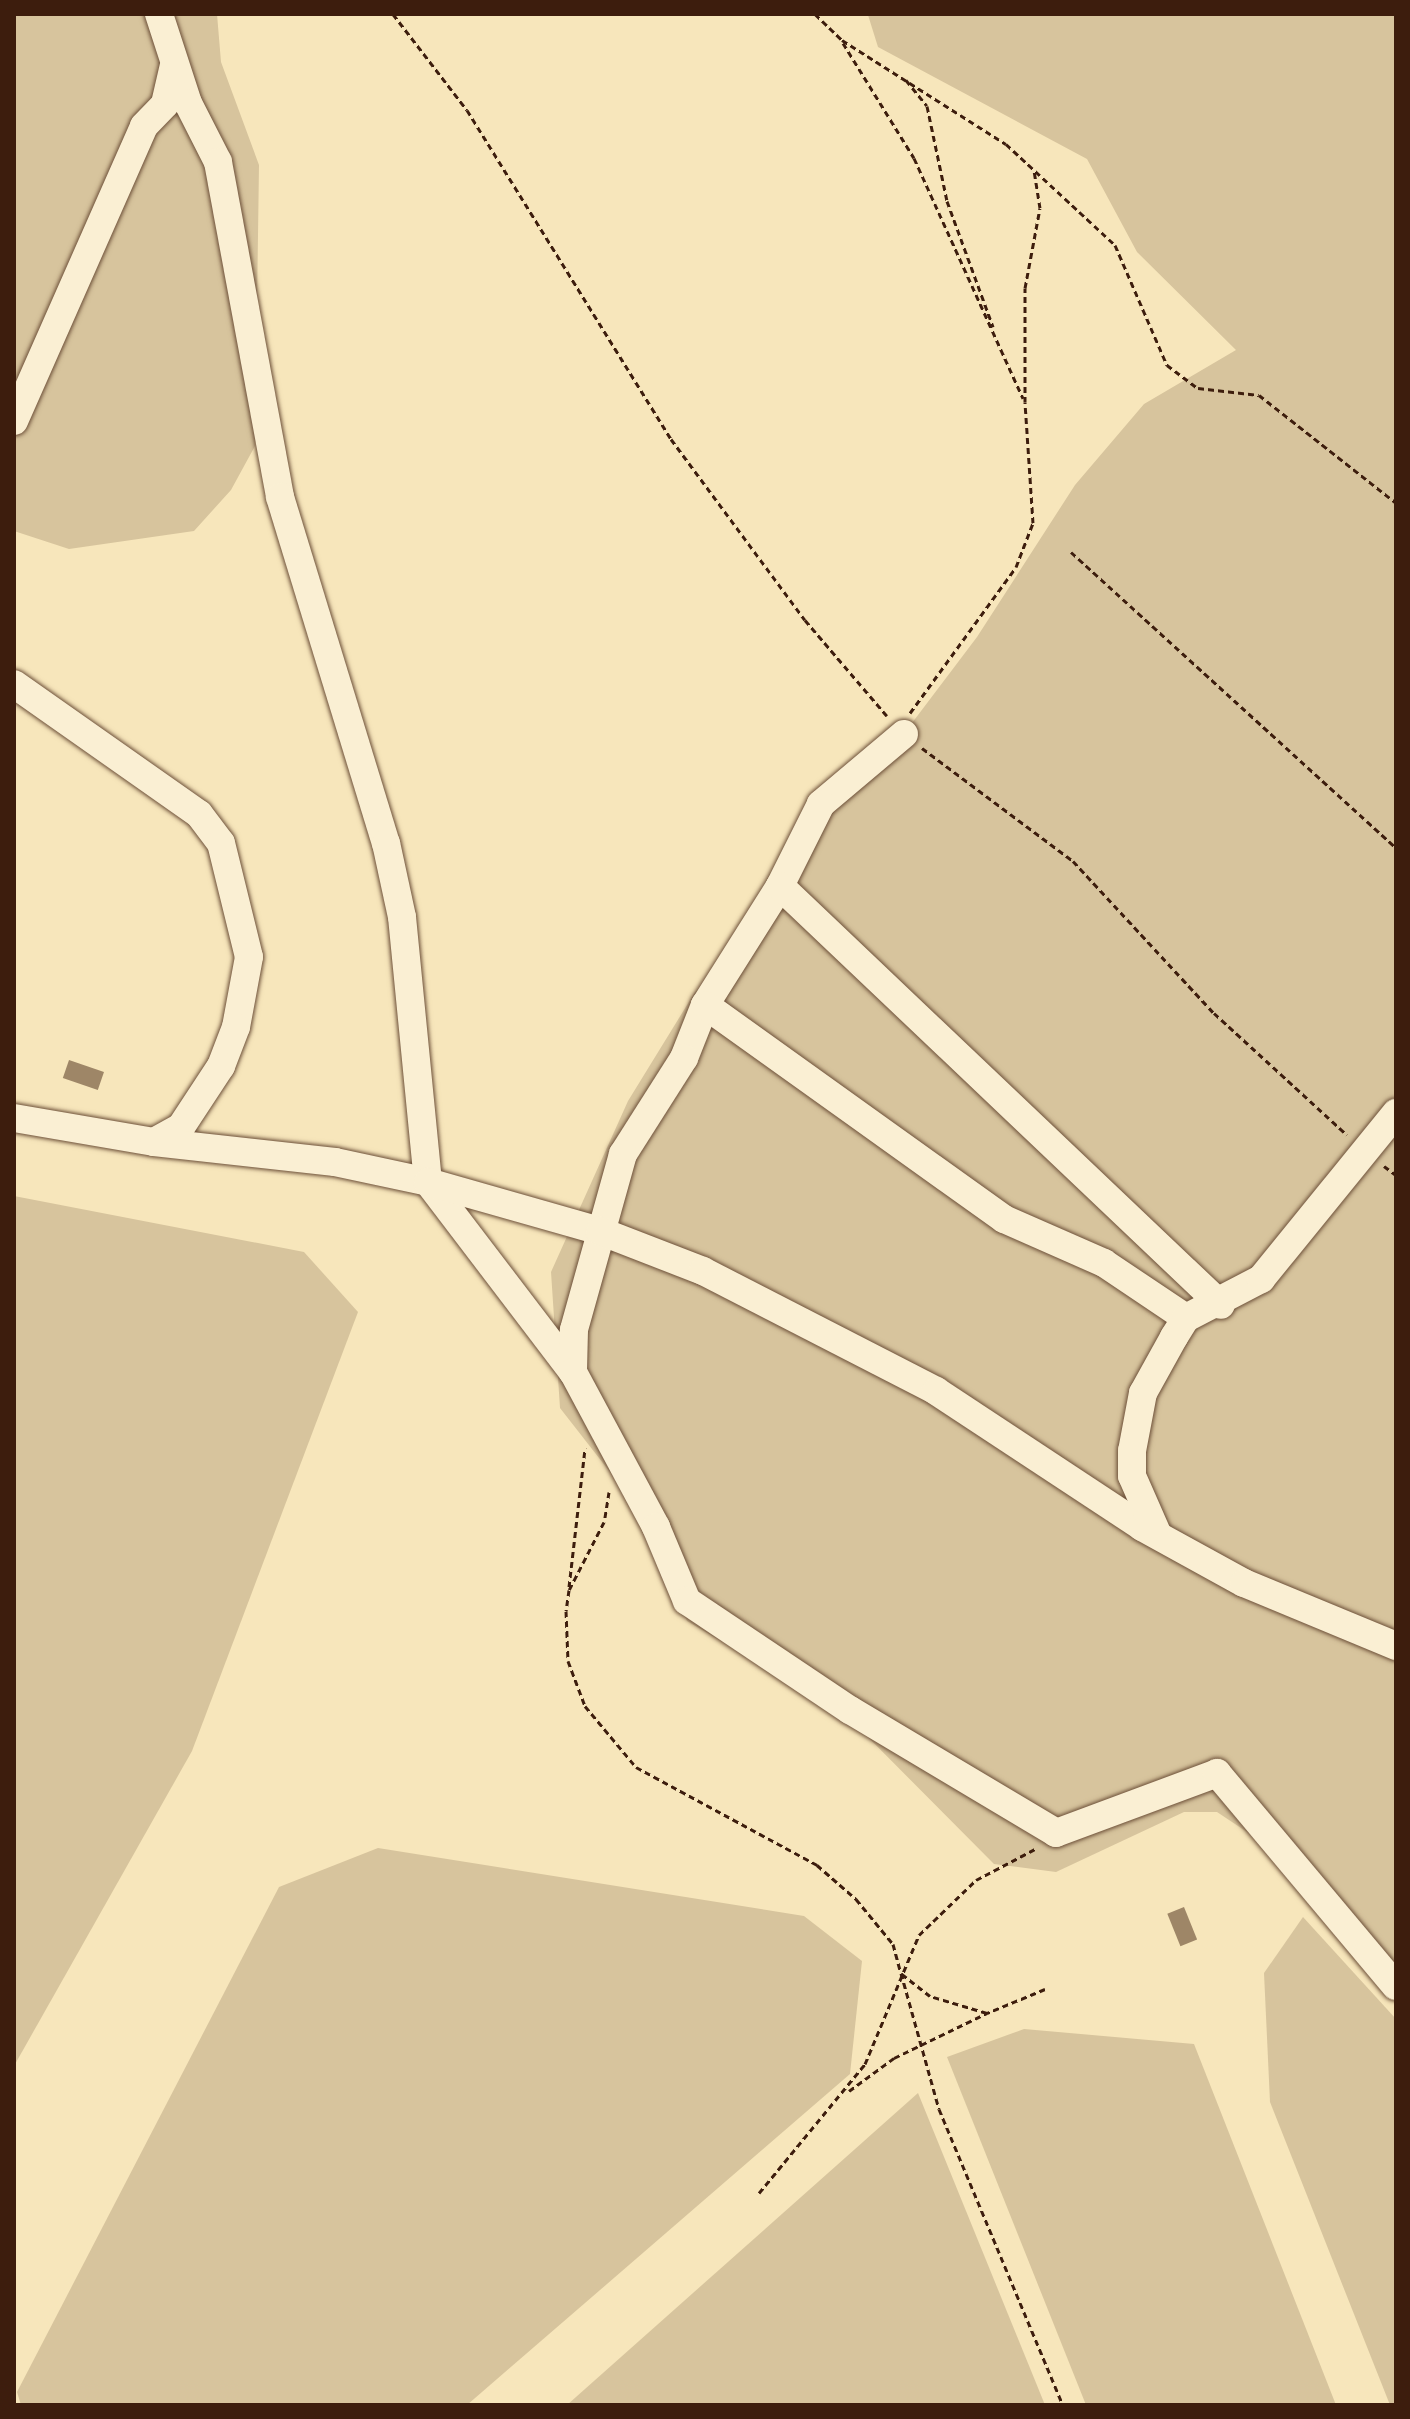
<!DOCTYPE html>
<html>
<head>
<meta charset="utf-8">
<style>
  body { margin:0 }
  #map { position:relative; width:1410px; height:2419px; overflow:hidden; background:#f7e6bb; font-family:Alegreya,serif }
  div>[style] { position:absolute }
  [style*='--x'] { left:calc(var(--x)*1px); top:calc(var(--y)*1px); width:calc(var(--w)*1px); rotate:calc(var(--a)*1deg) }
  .green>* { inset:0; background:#d7c49d }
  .building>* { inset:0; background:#9e8667; transform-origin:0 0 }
  .path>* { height:3px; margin-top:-1.5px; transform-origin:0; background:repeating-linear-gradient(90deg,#3d1d0d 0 6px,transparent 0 10px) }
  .roads { filter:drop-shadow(0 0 2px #6c4f38) drop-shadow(0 0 2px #6c4f38) }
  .minor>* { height:28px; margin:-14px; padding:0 14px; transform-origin:14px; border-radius:14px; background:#faefd3 }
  span { translate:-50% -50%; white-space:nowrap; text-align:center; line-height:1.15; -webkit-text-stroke:6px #faefd3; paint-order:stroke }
  .frame { position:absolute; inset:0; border:16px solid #3d1d0d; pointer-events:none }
</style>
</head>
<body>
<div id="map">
  <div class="green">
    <div style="clip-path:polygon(14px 14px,217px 14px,221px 62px,259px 165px,255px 446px,231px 490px,194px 531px,69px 549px,14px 531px)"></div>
    <div style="clip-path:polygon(1396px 14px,1396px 2000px,1262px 1842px,1217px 1812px,1184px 1812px,1056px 1872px,994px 1864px,845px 1714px,687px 1621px,631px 1499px,560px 1408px,551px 1272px,628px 1101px,695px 992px,771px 921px,820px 820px,881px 764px,977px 637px,1075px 485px,1144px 404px,1236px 350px,1137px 252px,1087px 159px,878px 47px,868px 15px)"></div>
    <div style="clip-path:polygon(14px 1196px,304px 1252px,358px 1312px,192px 1751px,14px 2066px)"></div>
    <div style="clip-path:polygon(378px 1848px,804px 1916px,862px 1961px,850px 2074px,467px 2405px,21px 2405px,17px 2392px,279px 1887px)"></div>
    <div style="clip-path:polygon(1303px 1917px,1396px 2019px,1396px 2405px,1390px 2405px,1270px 2102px,1264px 1973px)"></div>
    <div style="clip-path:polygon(1024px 2029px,1194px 2044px,1336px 2405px,1086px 2405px,947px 2057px)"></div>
    <div style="clip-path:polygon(918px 2093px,1045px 2405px,567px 2405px)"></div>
  </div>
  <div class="building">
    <div style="left:69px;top:1060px;width:37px;height:19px;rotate:19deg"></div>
    <div style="left:1184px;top:1907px;width:35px;height:18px;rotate:68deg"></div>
  </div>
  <div class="path">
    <div style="--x:393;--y:14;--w:121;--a:52.4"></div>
    <div style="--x:467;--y:110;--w:387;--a:58.2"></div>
    <div style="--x:671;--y:439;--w:225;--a:53.5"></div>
    <div style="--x:805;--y:620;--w:126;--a:49.5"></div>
    <div style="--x:815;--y:14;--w:37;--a:44"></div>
    <div style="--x:842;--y:40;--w:194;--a:32.4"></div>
    <div style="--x:1006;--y:144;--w:149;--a:42.8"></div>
    <div style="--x:1115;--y:245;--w:131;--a:66.6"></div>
    <div style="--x:1167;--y:365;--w:39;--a:37"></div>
    <div style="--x:1198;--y:388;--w:61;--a:6.5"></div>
    <div style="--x:1259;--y:395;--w:174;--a:38.2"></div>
    <div style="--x:843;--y:43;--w:135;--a:58.3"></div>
    <div style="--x:914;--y:158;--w:264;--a:65.6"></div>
    <div style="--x:906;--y:80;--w:33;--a:51"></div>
    <div style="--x:927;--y:106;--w:97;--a:78.1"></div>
    <div style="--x:947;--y:201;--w:134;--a:69.9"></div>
    <div style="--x:1071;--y:552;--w:440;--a:42.3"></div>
    <div style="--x:910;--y:713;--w:180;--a:-54"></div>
    <div style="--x:1016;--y:567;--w:47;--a:-68.9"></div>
    <div style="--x:1033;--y:523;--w:121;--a:-93.8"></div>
    <div style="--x:1025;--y:402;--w:114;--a:-90"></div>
    <div style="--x:1025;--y:288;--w:81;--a:-79.4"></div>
    <div style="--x:1040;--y:208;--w:39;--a:-99"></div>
    <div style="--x:922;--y:748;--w:189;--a:36.8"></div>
    <div style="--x:1073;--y:861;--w:207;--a:47.2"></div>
    <div style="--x:1214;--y:1013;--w:180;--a:42.5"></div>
    <div style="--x:1384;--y:1166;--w:15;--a:37"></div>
    <div style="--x:609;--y:1492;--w:30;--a:99"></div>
    <div style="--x:604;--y:1522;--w:76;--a:117.2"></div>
    <div style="--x:569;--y:1590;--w:21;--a:98"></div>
    <div style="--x:566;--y:1611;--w:50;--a:87.7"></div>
    <div style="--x:568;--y:1661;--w:48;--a:69.3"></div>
    <div style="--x:585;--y:1706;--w:80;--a:50.1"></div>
    <div style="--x:636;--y:1767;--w:206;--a:28.4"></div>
    <div style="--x:817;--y:1865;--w:52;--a:41.1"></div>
    <div style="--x:856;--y:1899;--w:58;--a:50.6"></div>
    <div style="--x:893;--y:1944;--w:30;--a:75"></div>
    <div style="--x:569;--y:1587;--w:140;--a:-83.4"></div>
    <div style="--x:1045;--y:1989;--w:63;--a:157.5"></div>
    <div style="--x:987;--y:2013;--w:59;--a:-163.4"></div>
    <div style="--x:930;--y:1996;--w:37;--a:-142"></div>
    <div style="--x:901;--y:1973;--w:141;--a:74.4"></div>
    <div style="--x:939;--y:2109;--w:321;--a:67.3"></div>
    <div style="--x:849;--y:2091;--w:56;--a:-36.3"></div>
    <div style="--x:894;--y:2058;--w:103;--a:-25.8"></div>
    <div style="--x:759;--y:2193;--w:167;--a:-50.6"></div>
    <div style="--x:865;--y:2064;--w:140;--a:-67.3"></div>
    <div style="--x:919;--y:1935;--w:79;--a:-44"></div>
    <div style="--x:976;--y:1880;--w:69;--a:-27.7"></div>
  </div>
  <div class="roads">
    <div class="minor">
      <div style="--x:159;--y:14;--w:94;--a:72"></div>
      <div style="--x:188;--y:103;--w:66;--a:63"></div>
      <div style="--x:218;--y:162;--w:341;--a:79.5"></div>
      <div style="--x:280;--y:497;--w:362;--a:73"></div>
      <div style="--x:386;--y:843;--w:76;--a:77.8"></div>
      <div style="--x:402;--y:917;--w:266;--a:84.4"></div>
      <div style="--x:428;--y:1182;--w:239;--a:52.7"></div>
      <div style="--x:14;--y:421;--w:322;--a:-66.2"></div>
      <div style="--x:144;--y:126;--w:30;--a:-46"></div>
      <div style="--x:165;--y:104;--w:39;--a:-77"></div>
      <div style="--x:14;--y:684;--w:226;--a:35.1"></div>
      <div style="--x:199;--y:814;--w:36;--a:53"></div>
      <div style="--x:221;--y:843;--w:117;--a:76.2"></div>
      <div style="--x:249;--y:957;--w:71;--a:100.5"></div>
      <div style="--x:236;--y:1027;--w:42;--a:111"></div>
      <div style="--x:221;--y:1066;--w:73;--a:123.3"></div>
      <div style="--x:181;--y:1127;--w:31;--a:151"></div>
      <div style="--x:154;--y:1142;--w:142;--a:-170.3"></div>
      <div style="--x:904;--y:734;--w:109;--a:139.9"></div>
      <div style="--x:821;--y:804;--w:92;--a:116.6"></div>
      <div style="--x:780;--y:886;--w:141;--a:122.2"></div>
      <div style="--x:705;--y:1005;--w:57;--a:111.6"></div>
      <div style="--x:684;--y:1058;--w:114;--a:122.4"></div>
      <div style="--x:623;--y:1154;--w:183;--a:105.6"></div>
      <div style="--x:574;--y:1330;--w:42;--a:91.4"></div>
      <div style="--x:573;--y:1372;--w:176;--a:61.8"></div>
      <div style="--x:656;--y:1527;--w:80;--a:67.3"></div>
      <div style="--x:687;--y:1601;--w:196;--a:33.8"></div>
      <div style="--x:850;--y:1710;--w:240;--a:30.8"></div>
      <div style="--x:1056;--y:1833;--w:172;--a:-20.4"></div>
      <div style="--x:1217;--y:1773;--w:278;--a:50"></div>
      <div style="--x:780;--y:886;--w:608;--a:43.53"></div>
      <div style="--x:705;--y:1005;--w:368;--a:35.6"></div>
      <div style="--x:1004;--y:1219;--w:109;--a:23.7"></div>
      <div style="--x:1104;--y:1263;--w:99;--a:33.9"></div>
      <div style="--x:154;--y:1142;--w:182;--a:6.3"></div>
      <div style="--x:335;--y:1162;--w:95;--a:12.1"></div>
      <div style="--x:428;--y:1182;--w:179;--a:15.9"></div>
      <div style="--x:600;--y:1231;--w:110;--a:21.2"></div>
      <div style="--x:703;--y:1271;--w:262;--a:27.2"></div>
      <div style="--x:936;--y:1391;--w:247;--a:33.4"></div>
      <div style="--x:1142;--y:1527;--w:116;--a:28.8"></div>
      <div style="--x:1244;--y:1583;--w:165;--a:22.5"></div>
      <div style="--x:1157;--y:1533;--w:62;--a:-113.7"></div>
      <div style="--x:1132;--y:1476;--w:25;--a:-90"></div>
      <div style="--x:1132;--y:1451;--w:59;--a:-79.3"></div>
      <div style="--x:1143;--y:1393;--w:64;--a:-61"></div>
      <div style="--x:1174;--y:1337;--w:22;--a:-58"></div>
      <div style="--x:1186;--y:1318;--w:85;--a:-27.5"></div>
      <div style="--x:1261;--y:1279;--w:214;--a:-50.9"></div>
    </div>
  </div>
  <div class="frame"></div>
</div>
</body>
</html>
